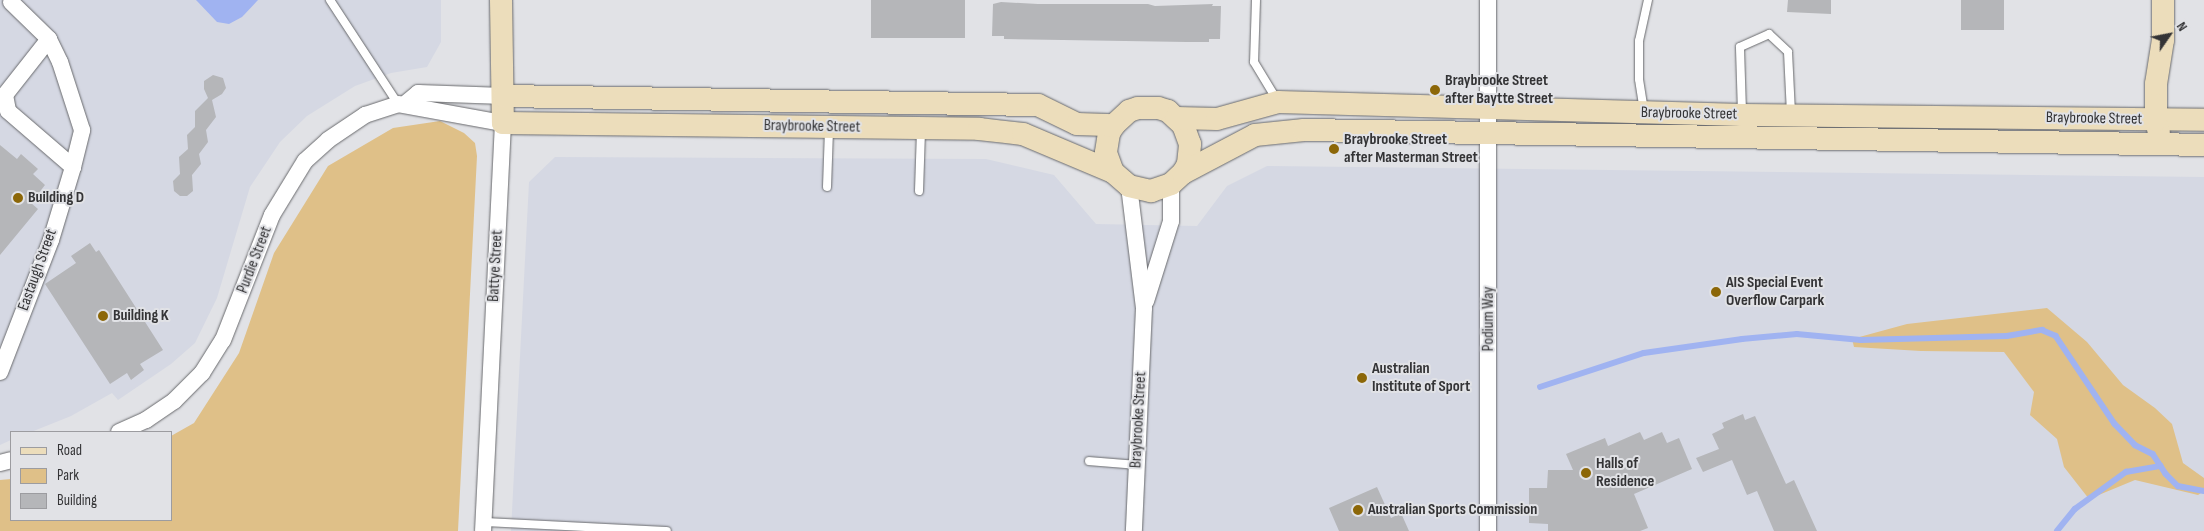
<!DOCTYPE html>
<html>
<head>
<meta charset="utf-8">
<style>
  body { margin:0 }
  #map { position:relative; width:2204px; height:531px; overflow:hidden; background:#e1e2e6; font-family:"Sofia Sans Condensed",sans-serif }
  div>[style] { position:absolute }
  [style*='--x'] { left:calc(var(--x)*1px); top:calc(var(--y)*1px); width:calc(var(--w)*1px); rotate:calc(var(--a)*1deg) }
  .built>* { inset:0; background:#d5d8e3 }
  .green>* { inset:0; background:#dfc088 }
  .water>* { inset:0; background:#a0b3f1 }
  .stream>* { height:5.5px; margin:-2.75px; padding:0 2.75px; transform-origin:2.75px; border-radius:2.75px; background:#a0b3f1 }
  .building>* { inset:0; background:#b5b6b9; transform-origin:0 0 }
  .roads { filter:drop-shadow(0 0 1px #696a6d) drop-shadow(0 0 1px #696a6d) }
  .lane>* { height:8px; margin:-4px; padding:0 4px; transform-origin:4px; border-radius:4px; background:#fff }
  .street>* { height:16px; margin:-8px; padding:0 8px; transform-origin:8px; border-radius:8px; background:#fff }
  .secondary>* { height:22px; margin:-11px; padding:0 11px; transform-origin:11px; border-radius:11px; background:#ecddbb }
  .dots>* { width:14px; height:14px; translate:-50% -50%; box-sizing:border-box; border:2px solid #e1e2e6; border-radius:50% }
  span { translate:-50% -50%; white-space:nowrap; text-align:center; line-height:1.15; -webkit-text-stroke:4px #e1e2e6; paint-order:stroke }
  .poi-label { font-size:16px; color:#343436; font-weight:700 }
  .left { translate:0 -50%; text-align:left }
  .street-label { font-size:16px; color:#343436 }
  .legend { position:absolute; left:10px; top:431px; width:162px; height:90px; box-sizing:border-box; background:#e1e2e6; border:1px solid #9c9ca0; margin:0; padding:6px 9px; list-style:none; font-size:15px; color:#343436 }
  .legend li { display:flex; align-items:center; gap:10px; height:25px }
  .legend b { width:25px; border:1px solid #9c9ca0 }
  .north { position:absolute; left:2144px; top:10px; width:50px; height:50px; -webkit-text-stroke:4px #e1e2e6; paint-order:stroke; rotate:57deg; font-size:14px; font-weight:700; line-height:20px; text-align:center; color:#343436 }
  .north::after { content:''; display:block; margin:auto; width:18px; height:22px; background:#343436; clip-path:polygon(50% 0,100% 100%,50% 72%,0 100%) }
</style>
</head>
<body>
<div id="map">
  <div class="built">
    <div style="clip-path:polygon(0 0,441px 0,441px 42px,427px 67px,391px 73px,355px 86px,307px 116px,280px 142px,250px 187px,217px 298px,195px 343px,171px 364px,118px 400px,112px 393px,71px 416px,31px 432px,11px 432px,11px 440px,0 445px)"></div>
    <div style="clip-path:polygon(555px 157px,986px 159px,1054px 175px,1096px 224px,1197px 226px,1227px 186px,1267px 166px,2204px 177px,2204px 531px,511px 531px,529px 182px)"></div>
  </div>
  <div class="green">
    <div style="clip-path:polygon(440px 121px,464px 133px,475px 143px,477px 156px,458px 531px,0 531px,0 480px,11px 479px,11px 520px,171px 520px,171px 436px,194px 423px,239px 353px,274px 253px,328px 166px,393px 128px)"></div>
    <div style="clip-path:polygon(2047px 308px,2087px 342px,2123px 385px,2155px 408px,2172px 424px,2183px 463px,2204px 478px,2204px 491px,2198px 495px,2135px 480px,2089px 499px,2064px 467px,2057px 439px,2030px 415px,2034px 392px,2004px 352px,1921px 351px,1854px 347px,1852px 339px,1907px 324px)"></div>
  </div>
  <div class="water">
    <div style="clip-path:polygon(196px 0,258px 0,242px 17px,229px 24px,217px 22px)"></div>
  </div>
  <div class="stream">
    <div style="--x:1540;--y:387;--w:109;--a:-18.1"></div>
    <div style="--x:1644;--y:353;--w:99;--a:-8.1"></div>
    <div style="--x:1742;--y:339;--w:55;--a:-5.2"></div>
    <div style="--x:1797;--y:334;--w:64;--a:5.4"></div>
    <div style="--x:1861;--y:340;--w:146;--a:-1.6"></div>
    <div style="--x:2007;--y:336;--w:36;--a:-10"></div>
    <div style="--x:2042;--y:330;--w:15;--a:23"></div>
    <div style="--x:2056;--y:336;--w:106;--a:56.2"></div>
    <div style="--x:2115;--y:424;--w:29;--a:46"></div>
    <div style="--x:2135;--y:445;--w:20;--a:27"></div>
    <div style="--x:2153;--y:454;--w:24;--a:57"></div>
    <div style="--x:2166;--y:474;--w:17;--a:45"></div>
    <div style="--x:2178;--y:486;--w:26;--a:11"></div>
    <div style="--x:2057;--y:531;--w:28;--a:-51"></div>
    <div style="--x:2075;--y:509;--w:63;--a:-36"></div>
    <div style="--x:2126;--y:472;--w:35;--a:-10"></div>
  </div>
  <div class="building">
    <div style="left:871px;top:0;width:94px;height:38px"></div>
    <div style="clip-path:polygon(1788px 0,1831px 0,1831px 14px,1787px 12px)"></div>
    <div style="left:1961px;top:0;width:43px;height:30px"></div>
    <div style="clip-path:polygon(1001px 2px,1038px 4px,1148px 4px,1155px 6px,1213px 4px,1212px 6px,1221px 6px,1220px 39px,1209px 39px,1209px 42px,1187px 42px,1004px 39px,1004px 36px,992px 36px,993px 4px)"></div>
    <div style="clip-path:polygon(213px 75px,223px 78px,226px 88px,222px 94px,212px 100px,216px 117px,206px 130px,208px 142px,199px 154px,201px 164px,192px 175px,193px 191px,187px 196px,180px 196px,174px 191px,173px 181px,180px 174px,179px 157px,188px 149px,187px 135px,195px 127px,195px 111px,208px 98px,204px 89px,204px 81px)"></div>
    <div style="clip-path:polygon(0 145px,17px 159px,21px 154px,38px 169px,33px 174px,45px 185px,31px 203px,38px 209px,0 255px)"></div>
    <div style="clip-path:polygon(90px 243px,96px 252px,99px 250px,163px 350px,140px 364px,144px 370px,131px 380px,127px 373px,110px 384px,45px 284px,76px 263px,71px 256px)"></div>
    <div style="clip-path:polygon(1743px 414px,1745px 420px,1755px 416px,1786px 484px,1794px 480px,1817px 531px,1774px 531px,1757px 491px,1747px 495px,1732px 460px,1703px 472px,1696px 458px,1719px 449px,1712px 434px,1724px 428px,1722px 423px)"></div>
    <div style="clip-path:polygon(1640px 432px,1644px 440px,1662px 432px,1667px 443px,1679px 438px,1692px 469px,1634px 494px,1648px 528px,1640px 531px,1548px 531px,1548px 524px,1529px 523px,1529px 488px,1547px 488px,1548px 470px,1573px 470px,1566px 454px,1605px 438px,1608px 446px)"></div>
    <div style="clip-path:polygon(1377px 487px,1391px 518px,1401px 513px,1409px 531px,1339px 531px,1329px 508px)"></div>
  </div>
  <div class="roads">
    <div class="lane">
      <div style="--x:330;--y:0;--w:124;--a:56.8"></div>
      <div style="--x:1256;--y:0;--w:62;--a:91.8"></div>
      <div style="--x:1254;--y:62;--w:44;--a:58.8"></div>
      <div style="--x:1644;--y:111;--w:32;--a:-99"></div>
      <div style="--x:1639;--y:79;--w:38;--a:-90"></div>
      <div style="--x:1639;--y:41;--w:42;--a:-77.6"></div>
      <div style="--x:1742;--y:112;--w:65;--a:-91.8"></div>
      <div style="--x:1740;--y:47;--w:32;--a:-24"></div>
      <div style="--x:1769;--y:34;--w:26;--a:43"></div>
      <div style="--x:1788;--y:52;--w:62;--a:87.2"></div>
      <div style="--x:827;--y:187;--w:58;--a:-88"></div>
      <div style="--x:919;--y:191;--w:61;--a:-88.1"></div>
      <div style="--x:1089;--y:461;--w:48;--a:4.8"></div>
      <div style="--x:484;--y:522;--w:183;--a:2.8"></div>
    </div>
    <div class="street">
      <div style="--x:49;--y:39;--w:71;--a:128.2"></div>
      <div style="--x:5;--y:95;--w:16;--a:79"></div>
      <div style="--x:8;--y:111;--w:86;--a:40.7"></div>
      <div style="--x:405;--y:104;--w:17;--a:-40"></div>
      <div style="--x:418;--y:93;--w:86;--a:2"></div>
      <div style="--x:1129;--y:186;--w:123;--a:83"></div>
      <div style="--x:1144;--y:308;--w:223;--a:92.6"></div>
      <div style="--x:1146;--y:301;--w:84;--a:-72.6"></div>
      <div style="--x:1171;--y:221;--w:37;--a:-90"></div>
      <div style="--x:0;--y:372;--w:142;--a:-68.9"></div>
      <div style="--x:51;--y:240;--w:76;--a:-73.2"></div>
      <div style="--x:73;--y:167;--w:38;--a:-76"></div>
      <div style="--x:82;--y:130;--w:71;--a:-107.9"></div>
      <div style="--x:60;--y:62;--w:25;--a:-116"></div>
      <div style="--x:49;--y:39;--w:53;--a:-135.8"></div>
      <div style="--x:119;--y:432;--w:30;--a:-24"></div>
      <div style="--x:146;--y:420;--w:34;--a:-34"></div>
      <div style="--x:174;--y:401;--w:40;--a:-45"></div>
      <div style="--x:202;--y:373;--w:39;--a:-58"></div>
      <div style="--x:223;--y:340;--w:134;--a:-68.6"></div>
      <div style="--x:272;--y:215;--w:63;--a:-58.6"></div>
      <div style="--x:305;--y:161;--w:31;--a:-42"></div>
      <div style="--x:328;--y:140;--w:45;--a:-34"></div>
      <div style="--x:365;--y:115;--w:35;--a:-18"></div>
      <div style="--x:398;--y:104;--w:107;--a:10.3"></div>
      <div style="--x:503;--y:123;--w:408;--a:92.8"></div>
      <div style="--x:0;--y:463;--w:11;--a:-15"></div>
      <div style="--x:1488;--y:531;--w:531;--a:-90"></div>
    </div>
    <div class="secondary">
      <div style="--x:501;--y:0;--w:123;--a:89.1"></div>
      <div style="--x:503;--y:123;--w:476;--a:0.7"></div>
      <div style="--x:979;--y:129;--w:44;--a:6.5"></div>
      <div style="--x:1023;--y:134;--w:98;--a:22.9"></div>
      <div style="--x:1113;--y:172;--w:21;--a:41"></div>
      <div style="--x:1129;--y:186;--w:23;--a:13"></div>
      <div style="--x:1151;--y:191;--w:21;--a:-19"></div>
      <div style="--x:1171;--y:184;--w:16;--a:-43"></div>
      <div style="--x:1183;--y:173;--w:10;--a:-61"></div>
      <div style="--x:1188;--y:164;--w:20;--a:-84"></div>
      <div style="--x:1190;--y:144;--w:20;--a:-110"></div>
      <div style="--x:1183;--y:125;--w:21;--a:-137"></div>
      <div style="--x:1168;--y:111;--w:10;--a:-163"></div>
      <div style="--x:1158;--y:108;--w:20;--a:180"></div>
      <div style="--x:1138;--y:108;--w:9;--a:162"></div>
      <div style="--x:1129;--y:111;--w:21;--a:137"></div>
      <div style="--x:1114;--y:125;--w:9;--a:122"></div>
      <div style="--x:1109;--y:133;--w:20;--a:99"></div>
      <div style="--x:1106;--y:153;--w:20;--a:70"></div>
      <div style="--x:504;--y:96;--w:534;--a:0.97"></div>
      <div style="--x:1038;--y:105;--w:43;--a:26"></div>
      <div style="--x:1077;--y:124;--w:37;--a:2"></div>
      <div style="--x:1176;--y:118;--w:41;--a:1.4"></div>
      <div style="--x:1217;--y:119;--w:63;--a:-15.6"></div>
      <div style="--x:1278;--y:102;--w:464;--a:1.6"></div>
      <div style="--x:1742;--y:115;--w:462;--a:0.6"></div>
      <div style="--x:2159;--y:133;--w:13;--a:-103"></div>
      <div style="--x:2156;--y:120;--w:36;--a:-90"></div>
      <div style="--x:2156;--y:84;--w:45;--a:-81"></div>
      <div style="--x:2163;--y:40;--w:40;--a:-90"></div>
      <div style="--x:1183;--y:173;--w:81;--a:-27.8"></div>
      <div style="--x:1255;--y:135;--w:49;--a:-5.8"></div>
      <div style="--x:1304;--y:130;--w:900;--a:0.95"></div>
    </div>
  </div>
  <div class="dots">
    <div style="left:1435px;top:90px;background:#8c6708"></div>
    <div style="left:1334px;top:149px;background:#8c6708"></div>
    <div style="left:18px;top:198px;background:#8c6708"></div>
    <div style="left:1716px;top:292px;background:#8c6708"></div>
    <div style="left:103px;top:316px;background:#8c6708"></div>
    <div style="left:1362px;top:378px;background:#8c6708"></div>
    <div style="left:1586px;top:473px;background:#8c6708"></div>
    <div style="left:1358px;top:510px;background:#8c6708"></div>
  </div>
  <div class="poi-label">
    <span class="left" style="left:1445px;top:90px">Braybrooke Street<br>after Baytte Street</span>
    <span class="left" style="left:1344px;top:149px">Braybrooke Street<br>after Masterman Street</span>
    <span class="left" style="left:28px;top:198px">Building D</span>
    <span class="left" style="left:1726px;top:292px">AIS Special Event<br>Overflow Carpark</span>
    <span class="left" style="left:113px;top:316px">Building K</span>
    <span class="left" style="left:1372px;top:378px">Australian<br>Institute of Sport</span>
    <span class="left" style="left:1596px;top:473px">Halls of<br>Residence</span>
    <span class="left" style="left:1368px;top:510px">Australian Sports Commission</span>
  </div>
  <div class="street-label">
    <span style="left:1689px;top:114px;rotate:1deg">Braybrooke Street</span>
    <span style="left:2094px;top:119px;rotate:1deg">Braybrooke Street</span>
    <span style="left:812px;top:127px;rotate:1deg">Braybrooke Street</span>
    <span style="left:255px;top:260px;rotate:-69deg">Purdie Street</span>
    <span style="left:496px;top:266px;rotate:-87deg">Battye Street</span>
    <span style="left:38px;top:270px;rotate:-70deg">Eastaugh Street</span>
    <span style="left:1489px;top:319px;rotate:-90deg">Podium Way</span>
    <span style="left:1139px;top:420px;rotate:-87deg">Braybrooke Street</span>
  </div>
  <ul class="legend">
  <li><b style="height:6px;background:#ecddbb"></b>Road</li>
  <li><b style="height:14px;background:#dfc088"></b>Park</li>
  <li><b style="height:14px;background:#b5b6b9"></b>Building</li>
  </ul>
  <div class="north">N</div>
</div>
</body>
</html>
